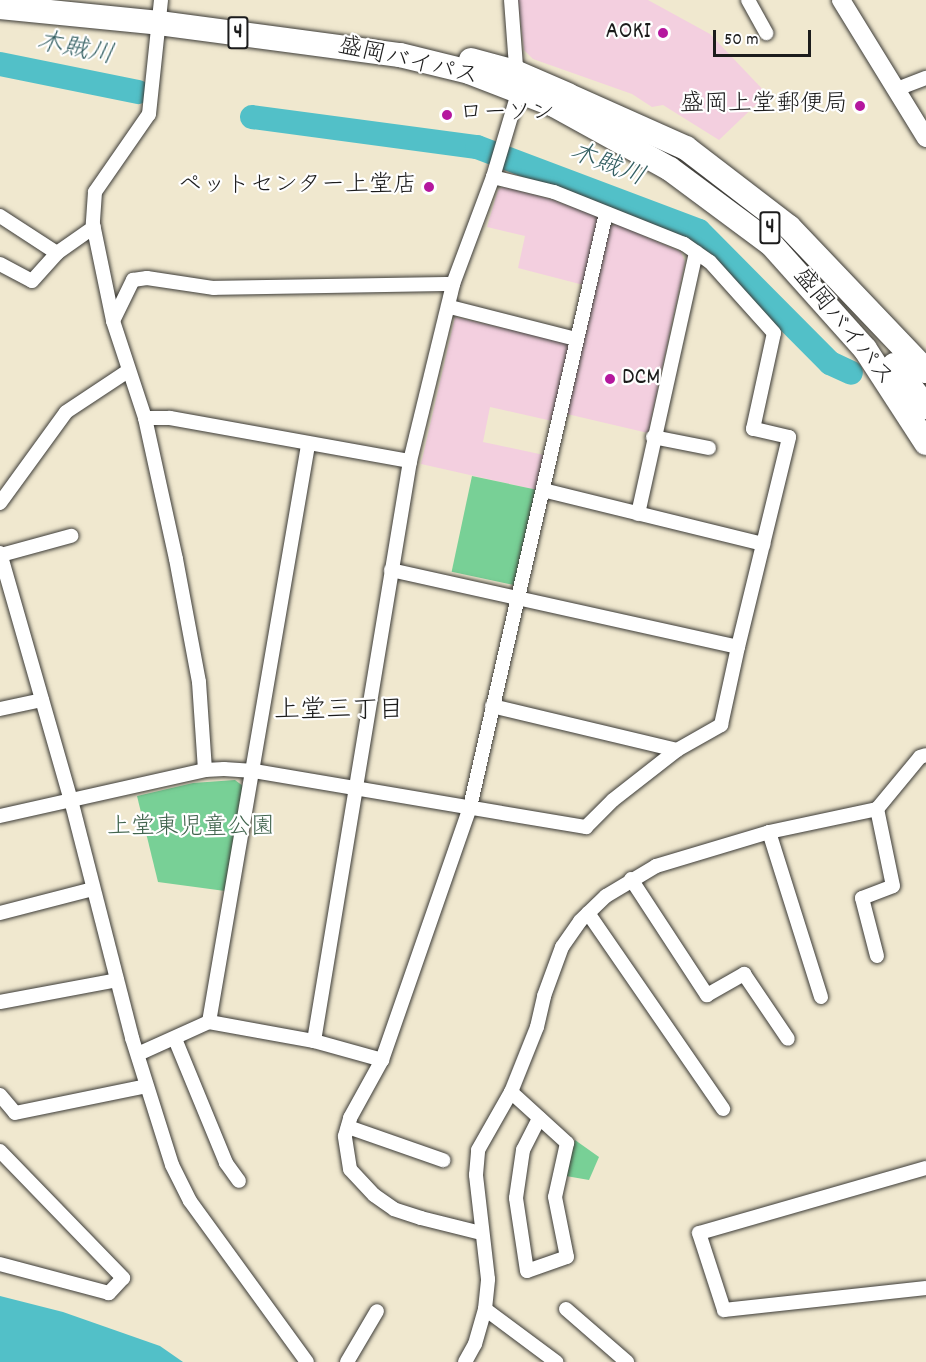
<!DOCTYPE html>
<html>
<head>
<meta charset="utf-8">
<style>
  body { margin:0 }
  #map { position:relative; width:926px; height:1362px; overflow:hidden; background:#f0e8cf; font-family:Dekko,"Klee One",sans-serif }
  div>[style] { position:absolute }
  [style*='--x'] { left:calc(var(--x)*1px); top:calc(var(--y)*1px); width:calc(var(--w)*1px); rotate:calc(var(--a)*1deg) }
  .built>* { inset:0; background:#f3cfdf }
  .green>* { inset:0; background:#78d096; transform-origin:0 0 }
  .water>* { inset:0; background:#52c0c8 }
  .river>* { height:24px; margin:-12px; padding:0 12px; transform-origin:12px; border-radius:12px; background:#52c0c8 }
  .roads { filter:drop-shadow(0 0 2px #3c3b37) drop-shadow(0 0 2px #3c3b37) }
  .street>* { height:14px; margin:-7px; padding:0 7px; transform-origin:7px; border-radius:7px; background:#fff }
  .secondary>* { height:18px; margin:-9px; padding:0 9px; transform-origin:9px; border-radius:9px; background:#fff }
  .highway>* { height:24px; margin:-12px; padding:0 12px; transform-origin:12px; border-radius:12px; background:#fff }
  .dots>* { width:16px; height:16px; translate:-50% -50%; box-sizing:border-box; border:3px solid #fff; border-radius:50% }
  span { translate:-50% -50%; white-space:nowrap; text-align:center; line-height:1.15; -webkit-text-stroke:4.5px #fff; paint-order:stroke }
  .shield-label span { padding:2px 4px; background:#fff; border:2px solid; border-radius:4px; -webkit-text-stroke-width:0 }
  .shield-label { font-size:22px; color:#1c1c1c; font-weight:700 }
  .poi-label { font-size:24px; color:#1c1c1c }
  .right { translate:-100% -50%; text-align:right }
  .left { translate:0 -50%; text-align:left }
  .street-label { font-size:24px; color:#1c1c1c }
  .park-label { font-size:24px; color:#41644d }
  .water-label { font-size:26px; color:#325e61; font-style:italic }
  .neighbourhood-label { font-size:26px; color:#1c1c1c }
  .scale { position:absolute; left:713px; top:30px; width:98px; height:27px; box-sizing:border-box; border:3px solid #1c1c1c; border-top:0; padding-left:8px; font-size:18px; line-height:21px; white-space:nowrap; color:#1c1c1c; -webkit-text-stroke:4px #fff; paint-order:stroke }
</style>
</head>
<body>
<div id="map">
  <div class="built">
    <div style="clip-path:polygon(518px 0,648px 0,710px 34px,767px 94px,719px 140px,663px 105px,652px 107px,632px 94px,533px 59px,524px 50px)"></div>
    <div style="clip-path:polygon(503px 187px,550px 199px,595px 216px,611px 226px,616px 224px,681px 252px,685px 262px,648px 433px,567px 414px,552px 421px,490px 407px,483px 442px,544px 455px,537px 490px,421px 464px,455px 317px,581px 346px,595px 288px,518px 268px,525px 236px,487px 227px,498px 190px)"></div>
  </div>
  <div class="green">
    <div style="left:472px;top:476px;width:66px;height:98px;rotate:12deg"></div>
    <div style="clip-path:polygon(235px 780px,243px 786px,225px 891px,158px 882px,137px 796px,193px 783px)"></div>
    <div style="clip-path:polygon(575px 1140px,599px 1157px,589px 1180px,566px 1176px)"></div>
  </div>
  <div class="water">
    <div style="clip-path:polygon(0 1296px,63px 1312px,160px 1346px,183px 1362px,0 1362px)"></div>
  </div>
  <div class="river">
    <div style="--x:0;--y:64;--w:141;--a:11.5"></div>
    <div style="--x:252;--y:117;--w:227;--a:7.6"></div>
    <div style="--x:477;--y:147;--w:237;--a:20.7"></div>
    <div style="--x:699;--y:231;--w:186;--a:45.2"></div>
    <div style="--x:830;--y:363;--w:23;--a:25"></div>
  </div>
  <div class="roads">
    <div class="street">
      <div style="--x:161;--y:0;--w:115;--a:96"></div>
      <div style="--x:149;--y:114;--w:95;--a:124.7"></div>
      <div style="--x:95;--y:192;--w:32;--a:94"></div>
      <div style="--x:93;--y:224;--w:99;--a:78.3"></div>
      <div style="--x:113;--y:321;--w:102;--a:71.7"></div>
      <div style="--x:145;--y:418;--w:144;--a:77.6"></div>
      <div style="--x:176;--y:559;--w:125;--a:79.4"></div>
      <div style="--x:199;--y:682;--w:88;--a:86.1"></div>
      <div style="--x:748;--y:0;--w:38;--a:61"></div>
      <div style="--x:897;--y:89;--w:31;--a:-21"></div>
      <div style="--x:0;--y:216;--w:68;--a:33"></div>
      <div style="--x:0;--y:264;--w:36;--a:28"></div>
      <div style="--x:32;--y:281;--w:38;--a:-48"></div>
      <div style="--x:57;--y:253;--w:45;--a:-35.1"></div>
      <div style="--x:450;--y:307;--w:130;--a:14.3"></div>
      <div style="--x:113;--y:321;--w:46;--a:-64"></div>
      <div style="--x:133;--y:280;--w:14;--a:-8"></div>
      <div style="--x:147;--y:278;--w:68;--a:8.5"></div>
      <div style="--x:214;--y:288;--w:239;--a:-1"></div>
      <div style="--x:145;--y:418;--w:25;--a:0"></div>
      <div style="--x:170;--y:418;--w:244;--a:10.2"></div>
      <div style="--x:653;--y:437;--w:57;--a:11.1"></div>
      <div style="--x:543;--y:490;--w:227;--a:13.8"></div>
      <div style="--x:0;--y:503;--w:112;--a:-54"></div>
      <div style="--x:66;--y:412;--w:74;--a:-33.5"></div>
      <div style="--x:638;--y:514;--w:268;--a:-77.5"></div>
      <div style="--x:0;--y:553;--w:257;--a:74"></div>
      <div style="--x:71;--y:800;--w:246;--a:75.6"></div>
      <div style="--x:132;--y:1038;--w:133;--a:72.5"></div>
      <div style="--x:172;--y:1165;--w:40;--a:63.4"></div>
      <div style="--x:190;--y:1201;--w:199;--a:54"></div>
      <div style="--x:1;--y:555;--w:73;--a:-15.2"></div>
      <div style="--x:391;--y:570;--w:355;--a:12.5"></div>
      <div style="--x:738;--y:647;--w:216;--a:-76.3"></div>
      <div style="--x:789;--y:437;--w:37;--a:-167"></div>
      <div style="--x:753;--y:429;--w:98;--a:-77.7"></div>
      <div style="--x:774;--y:333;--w:96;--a:-132"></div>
      <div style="--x:710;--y:262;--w:32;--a:-145"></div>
      <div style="--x:684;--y:244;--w:140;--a:-158.2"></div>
      <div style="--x:554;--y:192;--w:63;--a:-166.2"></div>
      <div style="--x:492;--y:706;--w:190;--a:13.4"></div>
      <div style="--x:0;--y:709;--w:43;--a:-12.1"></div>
      <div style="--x:0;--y:816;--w:210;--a:-12.6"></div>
      <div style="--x:205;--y:770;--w:19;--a:-3"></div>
      <div style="--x:224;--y:769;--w:30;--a:4"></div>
      <div style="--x:254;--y:771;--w:337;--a:9.6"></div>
      <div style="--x:586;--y:827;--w:38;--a:-45"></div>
      <div style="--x:613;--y:800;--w:81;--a:-38"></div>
      <div style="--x:677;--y:750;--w:51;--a:-29.6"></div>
      <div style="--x:721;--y:725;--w:80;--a:-77.7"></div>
      <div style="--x:769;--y:832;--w:173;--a:72.5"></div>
      <div style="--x:631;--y:879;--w:139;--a:56.8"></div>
      <div style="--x:707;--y:995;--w:43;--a:-29.6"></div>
      <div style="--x:744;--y:974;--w:78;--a:55.9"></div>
      <div style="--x:0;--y:913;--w:96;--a:-14.5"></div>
      <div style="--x:588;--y:913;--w:238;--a:55.4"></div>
      <div style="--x:877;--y:956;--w:60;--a:-104.5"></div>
      <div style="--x:862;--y:898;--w:33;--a:-21"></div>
      <div style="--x:893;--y:886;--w:79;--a:-101.7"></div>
      <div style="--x:0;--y:1002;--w:119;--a:-10.6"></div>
      <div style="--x:209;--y:1022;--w:107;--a:10.3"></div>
      <div style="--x:314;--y:1041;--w:71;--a:15.6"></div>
      <div style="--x:175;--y:1039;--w:134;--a:67.6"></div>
      <div style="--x:226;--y:1163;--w:22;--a:54"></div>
      <div style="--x:314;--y:1041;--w:588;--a:-80.6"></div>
      <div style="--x:410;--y:461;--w:182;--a:-76.3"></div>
      <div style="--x:453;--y:284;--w:114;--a:-69.5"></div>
      <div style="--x:493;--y:177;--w:88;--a:-73.4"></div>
      <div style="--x:518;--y:93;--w:93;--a:-94.3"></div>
      <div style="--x:138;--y:1054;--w:78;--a:-24.3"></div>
      <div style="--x:209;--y:1022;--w:585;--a:-80.26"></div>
      <div style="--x:511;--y:1092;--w:76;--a:42.3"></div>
      <div style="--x:567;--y:1143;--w:55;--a:102.5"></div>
      <div style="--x:555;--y:1197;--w:61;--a:78.7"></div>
      <div style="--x:567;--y:1257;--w:42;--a:160.7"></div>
      <div style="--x:527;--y:1271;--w:74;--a:-98.6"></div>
      <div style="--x:516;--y:1198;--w:49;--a:-81.7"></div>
      <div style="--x:523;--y:1150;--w:36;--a:-63"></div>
      <div style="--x:0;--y:1095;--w:23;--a:50"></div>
      <div style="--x:15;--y:1113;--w:134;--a:-11.6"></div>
      <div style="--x:348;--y:1127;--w:101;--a:19.2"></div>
      <div style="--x:0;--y:1151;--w:177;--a:45.9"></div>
      <div style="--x:123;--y:1278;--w:21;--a:133"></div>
      <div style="--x:109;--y:1293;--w:113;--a:-165.1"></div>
      <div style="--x:926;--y:1168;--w:236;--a:164"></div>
      <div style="--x:699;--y:1233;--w:81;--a:72"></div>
      <div style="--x:724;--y:1310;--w:203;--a:-6.2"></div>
      <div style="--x:481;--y:1233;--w:62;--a:-166"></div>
      <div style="--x:421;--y:1218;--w:28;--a:-162"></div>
      <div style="--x:394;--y:1209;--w:24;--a:-145"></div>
      <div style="--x:374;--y:1195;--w:35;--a:-133"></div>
      <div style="--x:350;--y:1169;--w:33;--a:-99"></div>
      <div style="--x:345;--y:1136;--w:19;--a:-74"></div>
      <div style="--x:350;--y:1118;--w:66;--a:-61.1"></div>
      <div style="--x:382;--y:1060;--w:268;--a:-70.8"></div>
      <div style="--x:470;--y:807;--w:609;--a:-77.1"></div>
      <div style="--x:485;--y:1309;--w:89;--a:36.7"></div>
      <div style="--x:566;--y:1309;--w:81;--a:41"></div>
      <div style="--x:347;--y:1362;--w:59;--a:-59.5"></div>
      <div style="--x:465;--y:1362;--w:21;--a:-61"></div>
      <div style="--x:475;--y:1344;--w:36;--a:-74"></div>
      <div style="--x:485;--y:1309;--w:30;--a:-84"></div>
      <div style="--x:488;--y:1279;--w:105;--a:-96.6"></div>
      <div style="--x:476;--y:1175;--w:25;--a:-85"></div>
      <div style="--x:478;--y:1150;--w:67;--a:-60.4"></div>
      <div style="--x:511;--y:1092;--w:70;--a:-68.2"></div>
      <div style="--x:537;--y:1027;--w:32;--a:-77"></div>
      <div style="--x:544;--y:996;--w:52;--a:-69.8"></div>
      <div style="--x:562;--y:947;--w:32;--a:-55"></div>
      <div style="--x:580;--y:921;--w:36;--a:-44"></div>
      <div style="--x:606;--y:896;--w:58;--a:-31"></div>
      <div style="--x:656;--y:866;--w:118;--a:-16.7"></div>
      <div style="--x:769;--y:832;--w:110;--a:-12"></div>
      <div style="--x:877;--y:809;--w:67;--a:-50.4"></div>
      <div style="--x:920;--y:757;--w:6;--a:-18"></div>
    </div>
    <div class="secondary">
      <div style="--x:841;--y:0;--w:162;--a:58.4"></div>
    </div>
    <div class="highway">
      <div style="--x:0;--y:7;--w:160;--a:5.7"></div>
      <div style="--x:159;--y:23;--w:243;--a:7.6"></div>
      <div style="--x:400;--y:55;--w:71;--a:13.8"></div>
      <div style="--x:469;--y:72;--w:91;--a:21.2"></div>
      <div style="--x:554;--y:105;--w:132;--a:28.9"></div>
      <div style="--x:670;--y:169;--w:126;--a:36.6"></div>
      <div style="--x:771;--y:244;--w:141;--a:48.2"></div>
      <div style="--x:865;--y:349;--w:112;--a:57"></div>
      <div style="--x:471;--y:60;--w:46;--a:15.3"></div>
      <div style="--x:515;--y:72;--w:58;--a:23.5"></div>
      <div style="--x:572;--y:97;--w:125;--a:24.1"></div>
      <div style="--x:686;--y:148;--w:130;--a:37.5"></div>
      <div style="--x:789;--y:227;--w:199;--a:46.4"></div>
      <div style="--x:894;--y:365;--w:53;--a:52.7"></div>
    </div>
  </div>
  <div class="dots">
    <div style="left:663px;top:33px;background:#b5179e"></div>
    <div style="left:860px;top:106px;background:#b5179e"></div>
    <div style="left:447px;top:115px;background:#b5179e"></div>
    <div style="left:429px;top:187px;background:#b5179e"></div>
    <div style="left:610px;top:379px;background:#b5179e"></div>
  </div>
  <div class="shield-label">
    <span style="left:238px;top:33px">4</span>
    <span style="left:770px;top:228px">4</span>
  </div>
  <div class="poi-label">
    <span class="right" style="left:651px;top:33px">AOKI</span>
    <span class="right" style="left:848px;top:106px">盛岡上堂郵便局</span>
    <span class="left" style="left:459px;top:115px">ローソン</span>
    <span class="right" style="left:417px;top:187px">ペットセンター上堂店</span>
    <span class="left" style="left:622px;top:379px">DCM</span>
  </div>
  <div class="street-label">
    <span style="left:408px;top:63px;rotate:13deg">盛岡バイパス</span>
    <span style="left:842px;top:328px;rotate:51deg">盛岡バイパス</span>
  </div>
  <div class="park-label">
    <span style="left:191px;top:829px">上堂東児童公園</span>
  </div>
  <div class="water-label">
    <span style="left:75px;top:50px;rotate:11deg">木賊川</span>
    <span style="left:607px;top:166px;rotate:21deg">木賊川</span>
  </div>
  <div class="neighbourhood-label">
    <span style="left:339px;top:712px">上堂三丁目</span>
  </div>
  <div class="scale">50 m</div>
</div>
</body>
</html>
